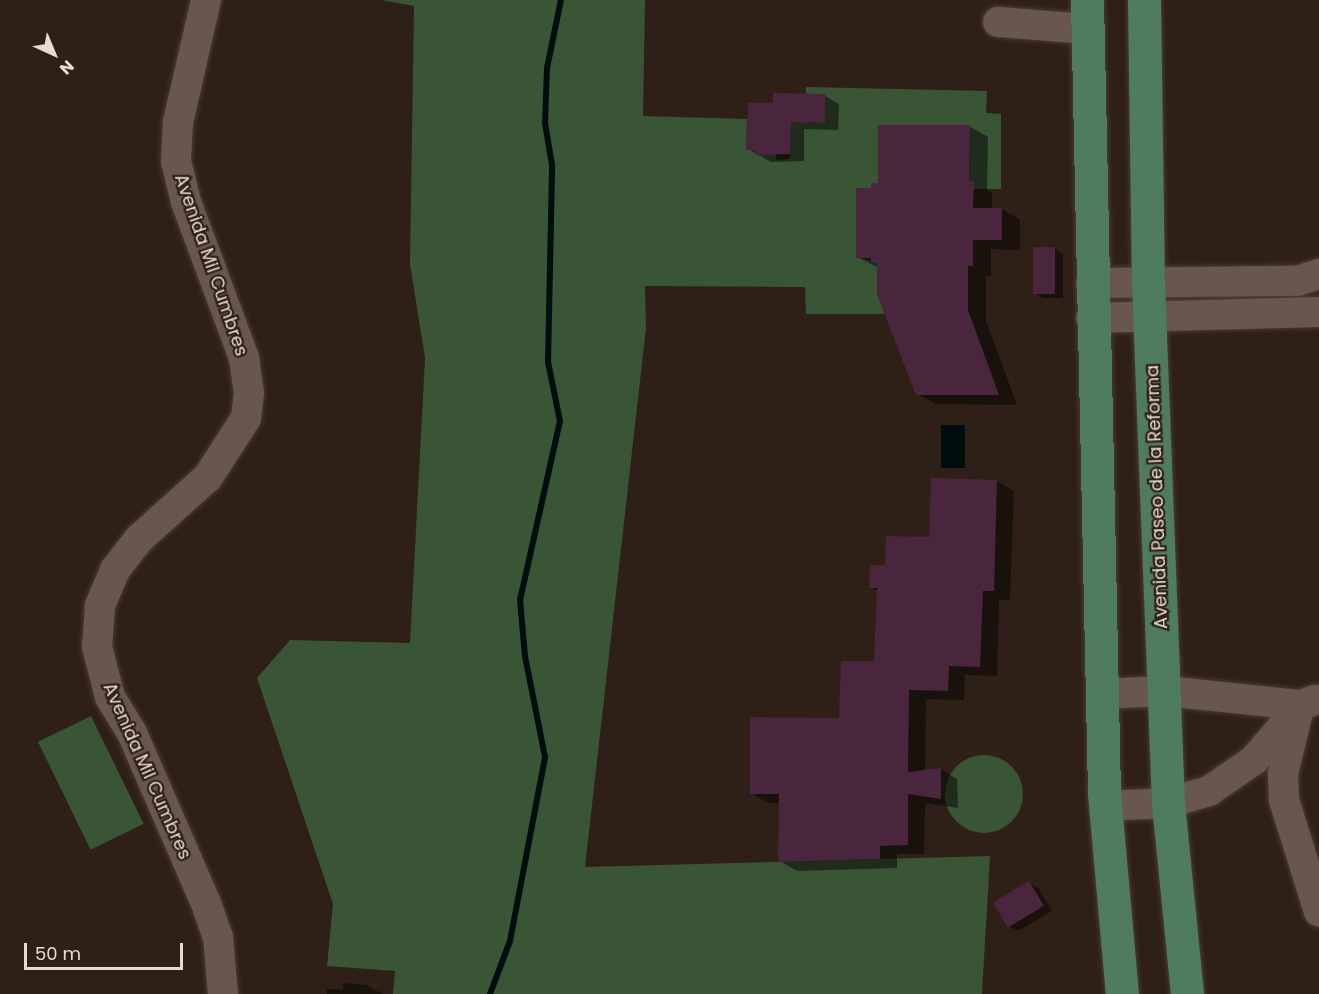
<!DOCTYPE html>
<html>
<head>
<meta charset="utf-8">
<style>
  body { margin:0 }
  #map { position:relative; width:1319px; height:994px; overflow:hidden; background:#2f2017; font-family:Poppins,sans-serif }
  div>[style] { position:absolute }
  [style*='--x'] { left:calc(var(--x)*1px); top:calc(var(--y)*1px); width:calc(var(--w)*1px); rotate:calc(var(--a)*1deg) }
  .green>* { inset:0; background:#3a5436; transform-origin:0 0 }
  .round { border-radius:50% }
  .water>* { inset:0; background:#000d0f; transform-origin:0 0 }
  .shadow>* { inset:0; background:#0007 }
  .stream>* { height:6px; margin:-3px; padding:0 3px; transform-origin:3px; border-radius:3px; background:#000d0f }
  .building>* { inset:0; background:#49263d; transform-origin:0 0 }
  .roads { filter:drop-shadow(0 0 2px #493c35) drop-shadow(0 0 2px #493c35) }
  .minor>* { height:30px; margin:-15px; padding:0 15px; transform-origin:15px; border-radius:15px; background:#69574d }
  .major>* { height:33px; margin:-16.5px; padding:0 16.5px; transform-origin:16.5px; border-radius:16.5px; background:#4f7c5d }
  span { translate:-50% -50%; white-space:nowrap; text-align:center; line-height:1.15; -webkit-text-stroke:4.5px #2f2017; paint-order:stroke }
  .street-label { font-size:18px; color:#e6dbd5 }
  .north { position:absolute; left:24px; top:24px; width:60px; height:60px; -webkit-text-stroke:4px #2f2017; paint-order:stroke; rotate:136deg; font-size:16px; font-weight:700; line-height:24px; text-align:center; color:#e6dbd5 }
  .north::after { content:''; display:block; margin:auto; width:21px; height:27px; background:#e6dbd5; clip-path:polygon(50% 0,100% 100%,50% 72%,0 100%) }
  .scale { position:absolute; left:24px; top:943px; width:159px; height:27px; box-sizing:border-box; border:3px solid #e6dbd5; border-top:0; padding-left:8px; font-size:18px; line-height:21px; white-space:nowrap; color:#e6dbd5; -webkit-text-stroke:4px #2f2017; paint-order:stroke }
</style>
</head>
<body>
<div id="map">
  <div class="green">
    <div style="clip-path:polygon(381px 0,645px 0,643px 116px,747px 119px,746px 150px,756px 150px,756px 155px,776px 150px,776px 160px,790px 159px,791px 111px,806px 111px,808px 123px,825px 123px,825px 94px,806px 94px,806px 87px,987px 91px,986px 113px,1001px 114px,1001px 189px,973px 189px,969px 181px,970px 125px,879px 125px,878px 183px,872px 183px,871px 188px,856px 188px,856px 257px,877px 262px,895px 314px,806px 314px,805px 287px,645px 286px,646px 328px,585px 867px,990px 856px,982px 994px,393px 994px,395px 971px,327px 966px,333px 904px,257px 678px,290px 640px,410px 643px,425px 358px,410px 264px,414px 6px)"></div>
    <div style="left:91px;top:716px;width:120px;height:59px;rotate:64deg"></div>
    <div class="round" style="left:945px;top:755px;width:78px;height:78px"></div>
  </div>
  <div class="water">
    <div style="left:941px;top:425px;width:24px;height:43px"></div>
  </div>
  <div class="shadow">
    <div style="clip-path:polygon(825px 96px,839px 104px,838px 130px,804px 129px,804px 161px,771px 162px,748px 149px,774px 105px)"></div>
    <div style="clip-path:polygon(969px 126px,988px 137px,987px 190px,992px 193px,992px 209px,1002px 209px,1020px 220px,1020px 250px,991px 249px,991px 276px,986px 276px,986px 321px,1017px 405px,936px 404px,917px 394px,879px 268px,857px 257px,873px 189px)"></div>
    <div style="clip-path:polygon(1054px 248px,1063px 254px,1063px 298px,1043px 298px,1034px 293px)"></div>
    <div style="clip-path:polygon(997px 481px,1014px 491px,1010px 600px,999px 600px,997px 676px,965px 675px,964px 700px,926px 699px,925px 772px,941px 769px,957px 779px,958px 808px,925px 803px,924px 854px,897px 854px,897px 868px,797px 871px,780px 861px,780px 803px,768px 803px,751px 793px,840px 720px,876px 663px,878px 591px,870px 587px,886px 567px,930px 538px)"></div>
    <div style="clip-path:polygon(1029px 883px,1038px 888px,1052px 911px,1018px 931px,1009px 926px)"></div>
    <div style="clip-path:polygon(343px 983px,366px 985px,383px 994px,327px 994px,327px 989px,343px 990px)"></div>
  </div>
  <div class="stream">
    <div style="--x:490;--y:994;--w:57;--a:-69.3"></div>
    <div style="--x:510;--y:941;--w:187;--a:-79.2"></div>
    <div style="--x:545;--y:757;--w:103;--a:-101.2"></div>
    <div style="--x:525;--y:656;--w:56;--a:-95.1"></div>
    <div style="--x:520;--y:600;--w:183;--a:-77.4"></div>
    <div style="--x:560;--y:421;--w:60;--a:-101.5"></div>
    <div style="--x:548;--y:362;--w:197;--a:-88.8"></div>
    <div style="--x:552;--y:165;--w:43;--a:-99.5"></div>
    <div style="--x:545;--y:123;--w:55;--a:-87.9"></div>
    <div style="--x:547;--y:68;--w:69;--a:-78.4"></div>
  </div>
  <div class="building">
    <div style="clip-path:polygon(773px 93px,825px 94px,825px 123px,791px 122px,790px 154px,756px 155px,756px 150px,746px 150px,748px 103px,773px 103px)"></div>
    <div style="clip-path:polygon(878px 125px,970px 125px,969px 181px,974px 181px,973px 208px,1002px 208px,1002px 240px,973px 240px,973px 266px,968px 266px,968px 310px,999px 395px,916px 395px,877px 295px,877px 262px,871px 262px,871px 258px,856px 258px,856px 188px,872px 188px,871px 183px,878px 183px)"></div>
    <div style="left:1033px;top:247px;width:22px;height:47px"></div>
    <div style="clip-path:polygon(931px 478px,997px 480px,994px 591px,983px 591px,980px 667px,949px 666px,948px 691px,909px 690px,908px 772px,941px 768px,941px 799px,908px 794px,908px 845px,880px 846px,880px 859px,778px 862px,779px 794px,750px 794px,750px 717px,839px 718px,841px 661px,874px 661px,877px 588px,869px 588px,870px 565px,885px 565px,886px 536px,929px 537px)"></div>
    <div style="left:1029px;top:881px;width:29px;height:42px;rotate:59deg"></div>
  </div>
  <div class="roads">
    <div class="minor">
      <div style="--x:206;--y:0;--w:125;--a:102.9"></div>
      <div style="--x:178;--y:122;--w:39;--a:93"></div>
      <div style="--x:176;--y:161;--w:42;--a:76.3"></div>
      <div style="--x:186;--y:202;--w:166;--a:69.6"></div>
      <div style="--x:244;--y:358;--w:35;--a:82"></div>
      <div style="--x:249;--y:393;--w:25;--a:97"></div>
      <div style="--x:246;--y:418;--w:70;--a:122.8"></div>
      <div style="--x:208;--y:477;--w:93;--a:138.1"></div>
      <div style="--x:139;--y:539;--w:39;--a:128"></div>
      <div style="--x:115;--y:570;--w:39;--a:113"></div>
      <div style="--x:100;--y:606;--w:41;--a:94.2"></div>
      <div style="--x:97;--y:647;--w:52;--a:75.4"></div>
      <div style="--x:110;--y:697;--w:42;--a:58.6"></div>
      <div style="--x:132;--y:733;--w:185;--a:66.5"></div>
      <div style="--x:206;--y:903;--w:36;--a:71"></div>
      <div style="--x:218;--y:937;--w:57;--a:85"></div>
      <div style="--x:998;--y:22;--w:89;--a:4.5"></div>
      <div style="--x:1091;--y:283;--w:206;--a:-0.6"></div>
      <div style="--x:1297;--y:281;--w:23;--a:-18"></div>
      <div style="--x:1091;--y:318;--w:228;--a:-1.5"></div>
      <div style="--x:1101;--y:694;--w:64;--a:-2.7"></div>
      <div style="--x:1165;--y:691;--w:137;--a:5.9"></div>
      <div style="--x:1301;--y:705;--w:15;--a:-20"></div>
      <div style="--x:1297;--y:716;--w:60;--a:103.6"></div>
      <div style="--x:1283;--y:774;--w:26;--a:88"></div>
      <div style="--x:1284;--y:800;--w:117;--a:72.6"></div>
      <div style="--x:1104;--y:806;--w:64;--a:-2.7"></div>
      <div style="--x:1168;--y:803;--w:43;--a:-16.3"></div>
      <div style="--x:1209;--y:791;--w:55;--a:-34.6"></div>
      <div style="--x:1254;--y:760;--w:72;--a:-49.5"></div>
    </div>
    <div class="major">
      <div style="--x:1087;--y:0;--w:793;--a:88.77"></div>
      <div style="--x:1104;--y:793;--w:202;--a:84.9"></div>
      <div style="--x:1144;--y:0;--w:283;--a:89.2"></div>
      <div style="--x:1148;--y:283;--w:520;--a:87.8"></div>
      <div style="--x:1168;--y:803;--w:192;--a:84.3"></div>
    </div>
  </div>
  <div class="street-label">
    <span style="left:211px;top:265px;rotate:71deg">Avenida Mil Cumbres</span>
    <span style="left:1157px;top:497px;rotate:-92deg">Avenida Paseo de la Reforma</span>
    <span style="left:147px;top:771px;rotate:66deg">Avenida Mil Cumbres</span>
  </div>
  <div class="north">N</div>
  <div class="scale">50 m</div>
</div>
</body>
</html>
